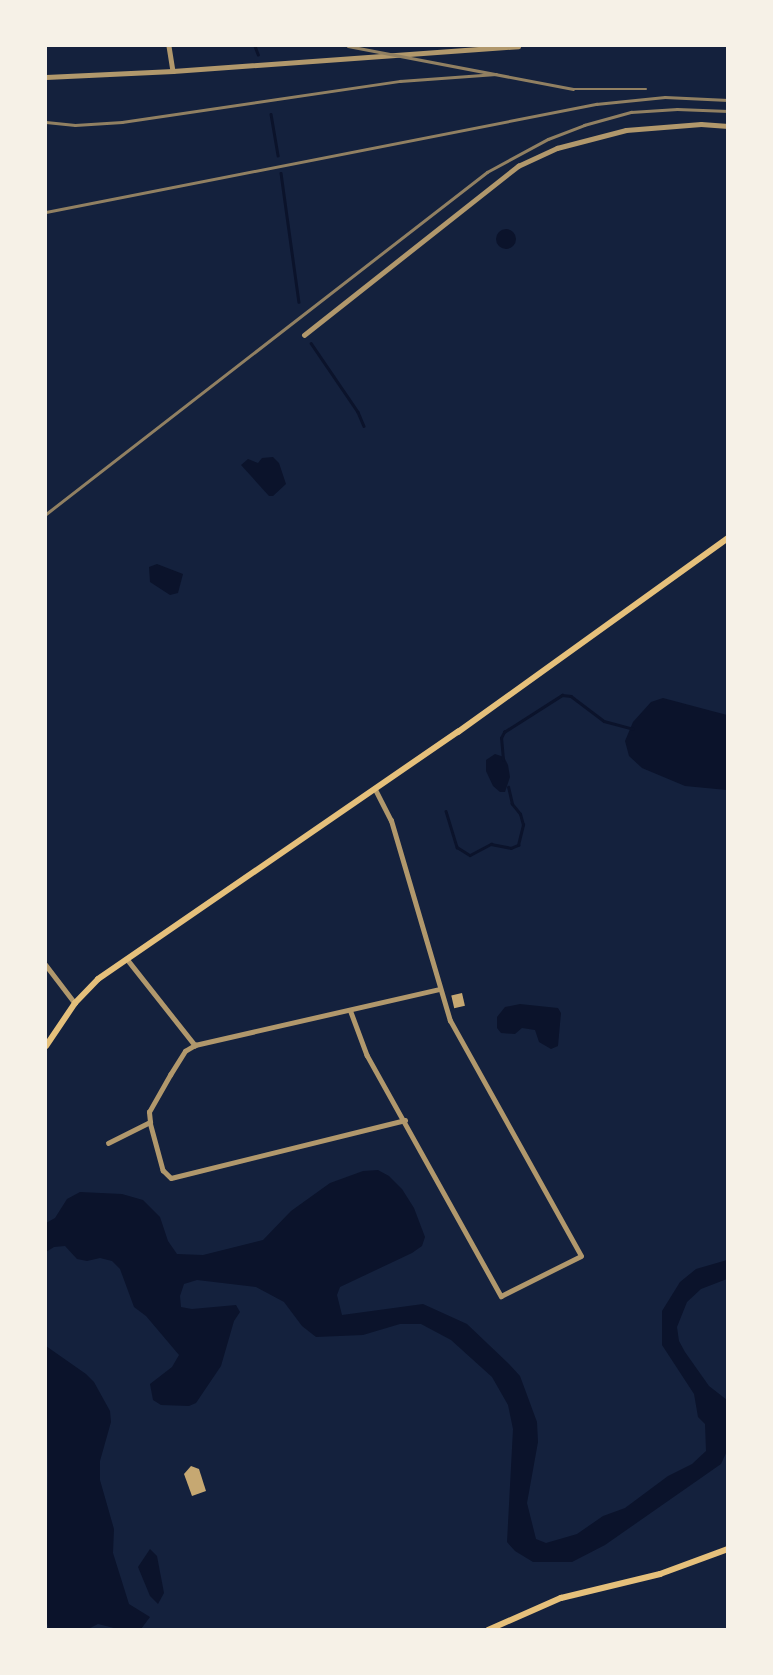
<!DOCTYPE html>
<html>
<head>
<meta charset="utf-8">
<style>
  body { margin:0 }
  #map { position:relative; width:773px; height:1675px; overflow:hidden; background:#14213d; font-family:Manrope,sans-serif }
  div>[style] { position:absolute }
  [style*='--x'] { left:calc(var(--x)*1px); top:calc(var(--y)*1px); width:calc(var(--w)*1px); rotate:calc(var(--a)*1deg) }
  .water>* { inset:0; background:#0b132b }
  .round { border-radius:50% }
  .stream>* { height:2.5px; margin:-1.25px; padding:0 1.25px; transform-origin:1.25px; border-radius:1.25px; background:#0b132b }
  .building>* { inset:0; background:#c6a872; transform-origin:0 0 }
  .minor>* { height:4.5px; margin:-2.25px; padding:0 2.25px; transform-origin:2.25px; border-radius:2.25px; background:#b1986c }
  .secondary>* { height:6px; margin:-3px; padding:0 3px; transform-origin:3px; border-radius:3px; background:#e5c07b }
  .rail>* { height:2.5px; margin:-1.25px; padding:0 1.25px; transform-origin:1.25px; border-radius:1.25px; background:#918062 }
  span { translate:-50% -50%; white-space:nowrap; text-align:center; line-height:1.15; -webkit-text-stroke:6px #f6f1e7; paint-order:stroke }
  .frame { position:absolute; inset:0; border:47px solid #f6f1e7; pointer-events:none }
</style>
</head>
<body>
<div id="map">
  <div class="water">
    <div class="round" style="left:496px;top:229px;width:20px;height:20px"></div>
    <div style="clip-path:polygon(273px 457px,279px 463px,286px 484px,273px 496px,269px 496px,241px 465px,248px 459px,258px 463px,262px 458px)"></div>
    <div style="clip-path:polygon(157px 564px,183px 574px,178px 593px,170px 595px,150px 582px,149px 567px)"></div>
    <div style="clip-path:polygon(663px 698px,727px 715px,727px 790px,685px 786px,642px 768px,629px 756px,625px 741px,633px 722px,651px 702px)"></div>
    <div style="clip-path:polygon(495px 754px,504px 757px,508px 765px,510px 777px,505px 792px,500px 792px,493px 786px,486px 771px,486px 760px)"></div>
    <div style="clip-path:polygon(520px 1004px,558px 1008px,561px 1013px,558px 1046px,551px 1049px,539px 1042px,535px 1030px,522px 1028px,515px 1034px,501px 1033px,497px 1028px,497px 1017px,505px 1007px)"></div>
    <div style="clip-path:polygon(378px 1170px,389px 1176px,402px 1189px,414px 1208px,425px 1237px,422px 1246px,412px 1253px,340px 1287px,337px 1295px,342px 1315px,423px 1304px,467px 1324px,509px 1364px,520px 1376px,537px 1422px,538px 1442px,527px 1503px,536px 1539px,546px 1543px,577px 1534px,603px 1516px,625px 1508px,668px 1476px,692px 1464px,706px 1451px,705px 1424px,698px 1417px,694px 1394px,662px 1345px,662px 1311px,680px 1282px,696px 1269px,727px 1260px,727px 1279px,701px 1289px,687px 1302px,677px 1327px,679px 1341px,685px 1352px,709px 1386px,727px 1400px,727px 1451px,721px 1464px,605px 1545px,572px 1562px,533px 1562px,515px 1551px,507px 1542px,513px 1429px,508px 1405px,492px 1377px,451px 1340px,421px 1324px,400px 1324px,363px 1335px,316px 1337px,302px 1326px,284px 1302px,256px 1287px,197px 1280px,184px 1284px,180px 1296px,181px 1307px,192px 1309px,236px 1305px,240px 1312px,234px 1321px,221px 1366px,196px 1403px,189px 1406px,161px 1405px,153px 1400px,150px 1384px,172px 1367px,179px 1355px,146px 1316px,134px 1307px,120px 1269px,112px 1261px,100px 1258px,87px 1261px,77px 1259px,65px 1246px,54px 1247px,46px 1252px,46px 1223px,55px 1218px,67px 1199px,80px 1192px,122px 1194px,143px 1200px,160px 1217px,168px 1241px,177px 1254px,203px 1255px,263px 1240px,291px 1211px,330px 1183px,363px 1171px)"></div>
    <div style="clip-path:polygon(46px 1346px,86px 1374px,94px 1382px,110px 1411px,111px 1422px,100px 1461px,100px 1480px,114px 1529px,113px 1553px,129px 1604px,150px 1617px,141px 1629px,118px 1629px,98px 1624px,88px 1629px,49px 1629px,46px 1620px,48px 1474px)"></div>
    <div style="clip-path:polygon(150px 1549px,157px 1556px,164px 1593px,158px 1604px,150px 1596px,138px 1567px)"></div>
  </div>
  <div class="stream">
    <div style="--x:255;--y:46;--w:9;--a:69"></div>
    <div style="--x:271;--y:114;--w:42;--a:80.3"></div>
    <div style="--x:281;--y:173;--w:130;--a:82.1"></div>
    <div style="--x:311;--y:343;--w:83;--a:55.7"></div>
    <div style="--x:358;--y:412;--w:15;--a:67"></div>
    <div style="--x:503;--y:760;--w:22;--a:-95"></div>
    <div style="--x:501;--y:738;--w:7;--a:-63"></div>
    <div style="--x:504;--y:732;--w:69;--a:-32.5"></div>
    <div style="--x:562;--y:695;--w:9;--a:6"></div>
    <div style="--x:571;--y:696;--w:41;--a:37.1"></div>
    <div style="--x:604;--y:721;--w:30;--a:15"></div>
    <div style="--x:446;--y:811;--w:38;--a:73"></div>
    <div style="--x:457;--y:847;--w:15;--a:32"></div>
    <div style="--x:470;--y:855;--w:24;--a:-28"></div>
    <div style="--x:491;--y:844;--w:20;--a:11"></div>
    <div style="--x:511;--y:848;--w:8;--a:-23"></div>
    <div style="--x:518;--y:845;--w:21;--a:-76"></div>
    <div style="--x:523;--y:825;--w:11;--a:-105"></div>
    <div style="--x:520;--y:814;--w:13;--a:-129"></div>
    <div style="--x:512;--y:804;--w:17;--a:-103"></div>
  </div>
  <div class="building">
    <div style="left:462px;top:993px;width:13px;height:11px;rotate:77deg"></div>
    <div style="clip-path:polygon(191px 1466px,199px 1469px,206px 1491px,192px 1496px,184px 1474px)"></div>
  </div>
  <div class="minor">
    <div style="--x:169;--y:46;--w:25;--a:81"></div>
    <div style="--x:46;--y:77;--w:127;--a:-2.7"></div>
    <div style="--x:173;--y:71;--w:346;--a:-4.1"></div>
    <div style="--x:304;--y:335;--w:273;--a:-38.3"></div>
    <div style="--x:518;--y:166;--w:43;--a:-24.8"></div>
    <div style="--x:557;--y:148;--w:71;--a:-14.6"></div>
    <div style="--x:626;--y:130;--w:75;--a:-4.6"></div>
    <div style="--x:701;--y:124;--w:27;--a:4"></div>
    <div style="--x:127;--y:959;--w:110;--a:51.7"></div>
    <div style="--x:46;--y:965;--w:48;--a:52.7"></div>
    <div style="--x:351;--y:1012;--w:46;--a:69.6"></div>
    <div style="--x:367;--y:1055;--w:276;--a:60.9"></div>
    <div style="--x:501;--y:1296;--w:89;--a:-26.6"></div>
    <div style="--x:581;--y:1256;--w:269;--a:-119.1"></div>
    <div style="--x:450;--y:1021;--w:209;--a:-106.4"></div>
    <div style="--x:391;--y:821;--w:36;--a:-117"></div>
    <div style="--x:150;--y:1122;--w:50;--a:74.8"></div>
    <div style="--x:163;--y:1170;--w:11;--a:45"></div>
    <div style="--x:171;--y:1178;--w:241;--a:-13.9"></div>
    <div style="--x:108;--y:1143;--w:47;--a:-26.6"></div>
    <div style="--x:150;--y:1122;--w:10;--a:-96"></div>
    <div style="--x:149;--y:1112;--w:43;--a:-60.4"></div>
    <div style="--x:170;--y:1075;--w:28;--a:-58"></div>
    <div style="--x:185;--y:1051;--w:12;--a:-31"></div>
    <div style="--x:195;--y:1045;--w:251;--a:-12.9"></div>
  </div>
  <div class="secondary">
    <div style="--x:46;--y:1046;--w:52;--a:-56"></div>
    <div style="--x:75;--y:1003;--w:33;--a:-46"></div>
    <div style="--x:98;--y:979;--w:437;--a:-34.5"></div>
    <div style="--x:458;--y:732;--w:332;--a:-35.7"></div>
    <div style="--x:488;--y:1630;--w:80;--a:-23.7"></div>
    <div style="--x:561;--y:1598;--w:102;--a:-13.6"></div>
    <div style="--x:660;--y:1574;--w:72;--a:-20.2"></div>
  </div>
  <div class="rail">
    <div style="--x:348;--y:46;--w:229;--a:10.8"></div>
    <div style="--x:573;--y:89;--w:73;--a:0"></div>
    <div style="--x:46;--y:122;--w:29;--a:6"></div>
    <div style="--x:75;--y:125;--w:47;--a:-3.7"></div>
    <div style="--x:122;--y:122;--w:281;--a:-8.4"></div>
    <div style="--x:400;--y:81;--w:96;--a:-4.2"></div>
    <div style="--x:46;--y:212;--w:561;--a:-11.11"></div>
    <div style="--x:596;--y:104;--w:69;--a:-5.8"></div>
    <div style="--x:665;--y:97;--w:63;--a:2.7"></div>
    <div style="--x:46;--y:514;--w:558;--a:-37.79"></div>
    <div style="--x:487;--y:172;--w:69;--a:-28.4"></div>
    <div style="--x:548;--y:139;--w:39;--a:-21"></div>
    <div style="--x:584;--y:125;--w:49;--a:-15.5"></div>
    <div style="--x:631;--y:112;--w:46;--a:-3.7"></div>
    <div style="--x:677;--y:109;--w:51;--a:2.2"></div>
  </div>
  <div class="frame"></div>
</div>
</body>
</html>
